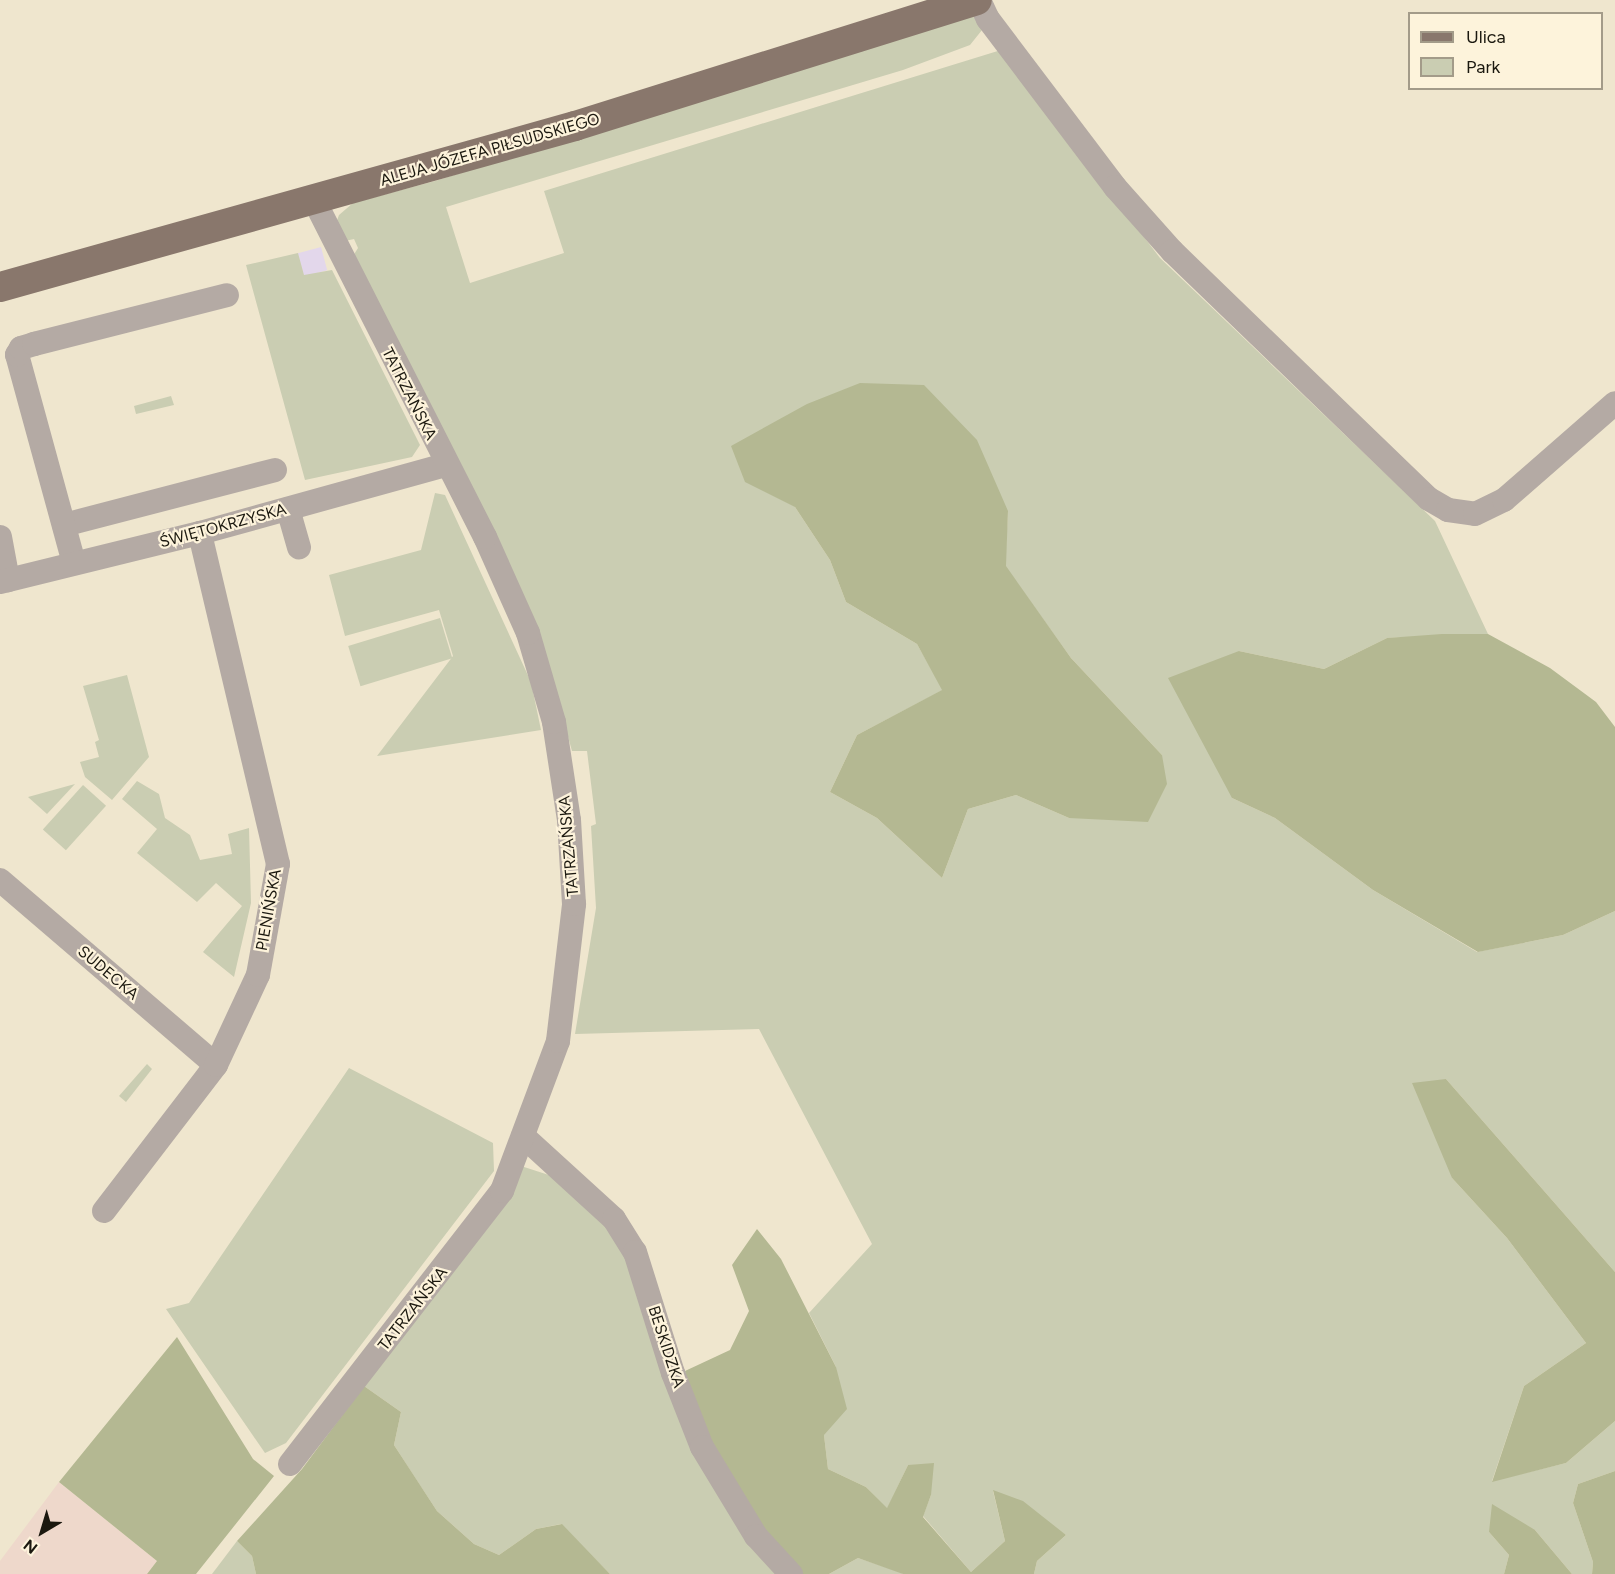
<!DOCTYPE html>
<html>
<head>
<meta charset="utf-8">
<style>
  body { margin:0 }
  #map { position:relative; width:1615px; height:1574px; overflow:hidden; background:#efe6ce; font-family:Figtree,sans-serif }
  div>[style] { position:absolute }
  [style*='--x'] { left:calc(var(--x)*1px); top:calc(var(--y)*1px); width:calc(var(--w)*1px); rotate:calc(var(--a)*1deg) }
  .commercial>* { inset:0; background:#eed8cb }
  .industrial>* { inset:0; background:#e3d7eb; transform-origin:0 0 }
  .green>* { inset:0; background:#cacdb2; transform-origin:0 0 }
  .forest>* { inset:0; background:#b4b892 }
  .minor>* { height:24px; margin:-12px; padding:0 12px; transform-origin:12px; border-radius:12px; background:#b4aaa4 }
  .major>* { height:30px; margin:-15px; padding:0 15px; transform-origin:15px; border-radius:15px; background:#89776c }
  span { translate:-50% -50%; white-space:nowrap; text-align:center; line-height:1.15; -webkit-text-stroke:4.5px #fdf3db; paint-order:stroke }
  .street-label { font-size:16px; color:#1b180f }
  .legend { position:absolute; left:1408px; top:12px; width:195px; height:78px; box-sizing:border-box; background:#fdf3db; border:2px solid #a39b89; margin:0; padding:8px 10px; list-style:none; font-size:18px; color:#1b180f }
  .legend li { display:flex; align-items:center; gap:12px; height:30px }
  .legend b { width:30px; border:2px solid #a39b89 }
  .north { position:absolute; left:12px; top:1502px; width:60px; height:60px; -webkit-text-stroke:4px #fdf3db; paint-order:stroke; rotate:218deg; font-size:16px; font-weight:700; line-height:24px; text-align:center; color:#1b180f }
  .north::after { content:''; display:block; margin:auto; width:21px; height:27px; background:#1b180f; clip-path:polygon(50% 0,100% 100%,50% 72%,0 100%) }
</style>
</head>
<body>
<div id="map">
  <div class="commercial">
    <div style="clip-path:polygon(59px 1482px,157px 1561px,147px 1574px,0 1574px,0 1561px)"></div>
  </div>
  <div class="industrial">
    <div style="left:321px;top:247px;width:24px;height:24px;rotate:75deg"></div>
  </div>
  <div class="green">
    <div style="clip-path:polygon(evenodd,970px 15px,982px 22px,982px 30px,970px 45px,903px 70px,446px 207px,470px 283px,564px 253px,544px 191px,1001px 50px,1160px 258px,1435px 521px,1488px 634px,1387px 638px,1324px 669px,1239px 651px,1232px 798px,1275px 818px,1373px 890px,1477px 952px,1563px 935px,1615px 911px,1615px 1272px,1446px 1079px,1452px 1178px,1507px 1238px,1586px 1343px,1524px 1386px,1492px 1481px,1566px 1463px,1615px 1421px,1615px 1471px,1578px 1484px,1573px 1503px,1593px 1562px,1592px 1574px,1572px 1574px,1535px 1530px,1489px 1532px,1509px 1555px,1504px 1574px,1034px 1574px,1037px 1561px,1066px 1535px,993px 1491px,1005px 1541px,971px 1572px,923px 1516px,931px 1495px,908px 1465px,887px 1509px,866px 1487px,828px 1469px,824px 1435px,836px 1367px,809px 1313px,872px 1244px,759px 1029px,575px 1034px,596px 908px,591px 826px,596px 824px,587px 751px,572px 751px,555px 690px,353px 256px,358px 248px,354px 239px,345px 241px,335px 226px,339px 215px,353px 203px,435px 181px,970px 15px,795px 507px,1008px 511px,1005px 566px,1071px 658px,1162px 755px,1069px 818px,1016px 795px,968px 809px,942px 878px,877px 818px,830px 792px,857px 735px,943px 690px,917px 644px,846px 602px,830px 560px,795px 507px)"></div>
    <div style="clip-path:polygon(298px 253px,304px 275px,332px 270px,420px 445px,412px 457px,305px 480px,246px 265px)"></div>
    <div style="clip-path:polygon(171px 396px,174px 405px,136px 414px,134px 406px)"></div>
    <div style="clip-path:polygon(435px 493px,445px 495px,531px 682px,541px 730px,377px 756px,453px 656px,439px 610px,345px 636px,329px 575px,421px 550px)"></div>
    <div style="left:440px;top:618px;width:42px;height:96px;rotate:73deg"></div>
    <div style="clip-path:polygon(127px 675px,149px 757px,112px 800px,85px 777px,80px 762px,99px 757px,95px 742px,99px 740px,83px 686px)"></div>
    <div style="clip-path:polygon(137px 781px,159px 794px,165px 818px,190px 835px,200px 860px,232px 854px,228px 834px,249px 828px,251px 903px,234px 977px,203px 952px,242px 906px,216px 883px,197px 902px,137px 853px,157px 829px,122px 799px)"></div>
    <div style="clip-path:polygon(75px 784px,47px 814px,28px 797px)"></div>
    <div style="left:83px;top:785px;width:31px;height:60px;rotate:42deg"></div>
    <div style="clip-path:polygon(147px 1064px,152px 1069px,126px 1102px,119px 1096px)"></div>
    <div style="clip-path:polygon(349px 1068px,493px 1143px,494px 1171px,286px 1443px,265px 1453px,166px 1309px,189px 1303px)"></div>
    <div style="clip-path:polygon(521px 1166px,555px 1177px,624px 1245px,779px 1574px,610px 1574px,561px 1524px,536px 1529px,499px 1555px,474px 1544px,437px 1511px,414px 1476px,394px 1445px,401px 1412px,364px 1386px,506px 1197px)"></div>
    <div style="clip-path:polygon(237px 1541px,252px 1556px,256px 1574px,212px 1574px)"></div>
    <div style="clip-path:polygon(858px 1558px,900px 1572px,903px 1574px,829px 1574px)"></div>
  </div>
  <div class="forest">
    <div style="clip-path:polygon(860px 383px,924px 385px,977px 440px,1008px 511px,1006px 566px,1071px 658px,1162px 755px,1167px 784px,1148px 822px,1069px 818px,1016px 795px,968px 809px,942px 878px,877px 818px,830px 792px,857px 735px,942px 690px,917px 644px,846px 602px,830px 560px,795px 507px,745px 482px,731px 446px,807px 404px)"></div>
    <div style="clip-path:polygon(1442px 634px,1488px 634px,1550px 668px,1596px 702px,1615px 727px,1615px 911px,1563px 935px,1478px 952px,1373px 890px,1275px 818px,1232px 798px,1168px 678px,1239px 651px,1324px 669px,1387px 638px)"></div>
    <div style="clip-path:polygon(1446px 1079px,1615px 1272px,1615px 1421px,1566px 1463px,1492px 1482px,1524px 1386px,1586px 1343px,1507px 1238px,1452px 1178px,1412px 1083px)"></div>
    <div style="clip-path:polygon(757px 1229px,781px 1259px,836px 1367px,847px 1409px,824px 1435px,828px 1469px,866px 1487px,887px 1508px,908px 1465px,934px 1463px,931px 1495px,923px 1517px,971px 1572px,1005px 1541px,993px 1490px,1023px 1501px,1066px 1535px,1037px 1561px,1034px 1574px,903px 1574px,858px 1558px,829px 1574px,802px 1574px,763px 1535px,697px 1417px,685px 1371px,730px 1350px,749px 1311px,732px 1265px)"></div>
    <div style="clip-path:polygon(177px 1337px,253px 1459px,274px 1476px,196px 1574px,147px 1574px,157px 1561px,59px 1482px)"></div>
    <div style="clip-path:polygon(364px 1386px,401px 1412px,394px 1445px,437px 1511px,474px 1544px,499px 1555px,536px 1529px,562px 1524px,610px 1574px,256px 1574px,252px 1556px,237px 1541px,302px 1469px)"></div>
    <div style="clip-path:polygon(1615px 1471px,1615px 1574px,1592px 1574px,1593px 1562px,1573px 1503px,1578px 1484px)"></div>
    <div style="clip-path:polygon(1492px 1504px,1535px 1530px,1572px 1574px,1504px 1574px,1509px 1555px,1489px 1532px)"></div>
  </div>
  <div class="minor">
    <div style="--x:979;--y:0;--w:21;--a:65"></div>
    <div style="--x:988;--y:19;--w:211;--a:52.9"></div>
    <div style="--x:1115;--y:187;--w:86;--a:48.3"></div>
    <div style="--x:1172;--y:251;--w:357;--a:44"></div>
    <div style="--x:1429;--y:499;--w:22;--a:30"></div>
    <div style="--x:1448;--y:510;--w:27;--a:8"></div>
    <div style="--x:1475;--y:514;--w:32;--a:-26"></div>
    <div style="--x:1504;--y:500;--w:147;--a:-41.1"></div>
    <div style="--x:288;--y:509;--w:40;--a:74"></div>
    <div style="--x:64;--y:525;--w:218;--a:-14.6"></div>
    <div style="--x:0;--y:537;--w:44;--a:79.5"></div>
    <div style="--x:74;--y:563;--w:216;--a:-105.3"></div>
    <div style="--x:17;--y:355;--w:8;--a:-60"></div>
    <div style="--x:21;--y:348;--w:14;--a:-17"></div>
    <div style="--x:34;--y:344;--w:199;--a:-14.2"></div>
    <div style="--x:0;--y:582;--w:206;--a:-13.8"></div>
    <div style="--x:200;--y:533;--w:254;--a:-15.5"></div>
    <div style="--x:0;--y:880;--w:284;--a:40.6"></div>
    <div style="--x:523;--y:1136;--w:123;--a:42.4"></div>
    <div style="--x:614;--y:1219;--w:39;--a:58"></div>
    <div style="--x:635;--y:1252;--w:127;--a:72.6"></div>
    <div style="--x:673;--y:1373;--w:79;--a:68.6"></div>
    <div style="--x:702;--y:1447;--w:104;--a:58.8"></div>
    <div style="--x:756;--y:1536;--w:52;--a:47.4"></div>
    <div style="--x:104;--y:1211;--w:184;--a:-52.5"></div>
    <div style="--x:216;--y:1065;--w:99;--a:-65"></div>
    <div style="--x:258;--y:975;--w:113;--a:-79.8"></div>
    <div style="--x:278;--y:864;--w:340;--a:-103.3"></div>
    <div style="--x:290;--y:1464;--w:346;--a:-52.2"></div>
    <div style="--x:502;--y:1191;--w:160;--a:-69.5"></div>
    <div style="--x:558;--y:1041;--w:138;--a:-83.3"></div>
    <div style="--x:574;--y:904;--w:84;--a:-93.4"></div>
    <div style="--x:569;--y:820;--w:99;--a:-98.7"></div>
    <div style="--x:554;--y:722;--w:93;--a:-106.3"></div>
    <div style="--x:528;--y:633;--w:105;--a:-114.1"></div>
    <div style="--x:485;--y:537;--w:378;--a:-116.9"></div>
  </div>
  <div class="major">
    <div style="--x:0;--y:287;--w:597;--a:-15.64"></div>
    <div style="--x:575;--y:126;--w:421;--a:-17.4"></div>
  </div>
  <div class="street-label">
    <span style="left:490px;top:150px;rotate:-16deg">ALEJA JÓZEFA PIŁSUDSKIEGO</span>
    <span style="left:409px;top:394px;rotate:63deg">TATRZAŃSKA</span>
    <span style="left:223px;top:526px;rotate:-15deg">ŚWIĘTOKRZYSKA</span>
    <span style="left:569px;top:846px;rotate:-95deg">TATRZAŃSKA</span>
    <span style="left:269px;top:910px;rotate:-80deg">PIENIŃSKA</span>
    <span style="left:108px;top:973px;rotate:40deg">SUDECKA</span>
    <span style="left:413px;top:1309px;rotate:-52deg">TATRZAŃSKA</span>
    <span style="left:666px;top:1347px;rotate:72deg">BESKIDZKA</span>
  </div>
  <ul class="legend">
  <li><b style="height:8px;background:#89776c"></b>Ulica</li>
  <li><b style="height:16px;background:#cacdb2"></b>Park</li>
  </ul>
  <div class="north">N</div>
</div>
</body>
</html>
